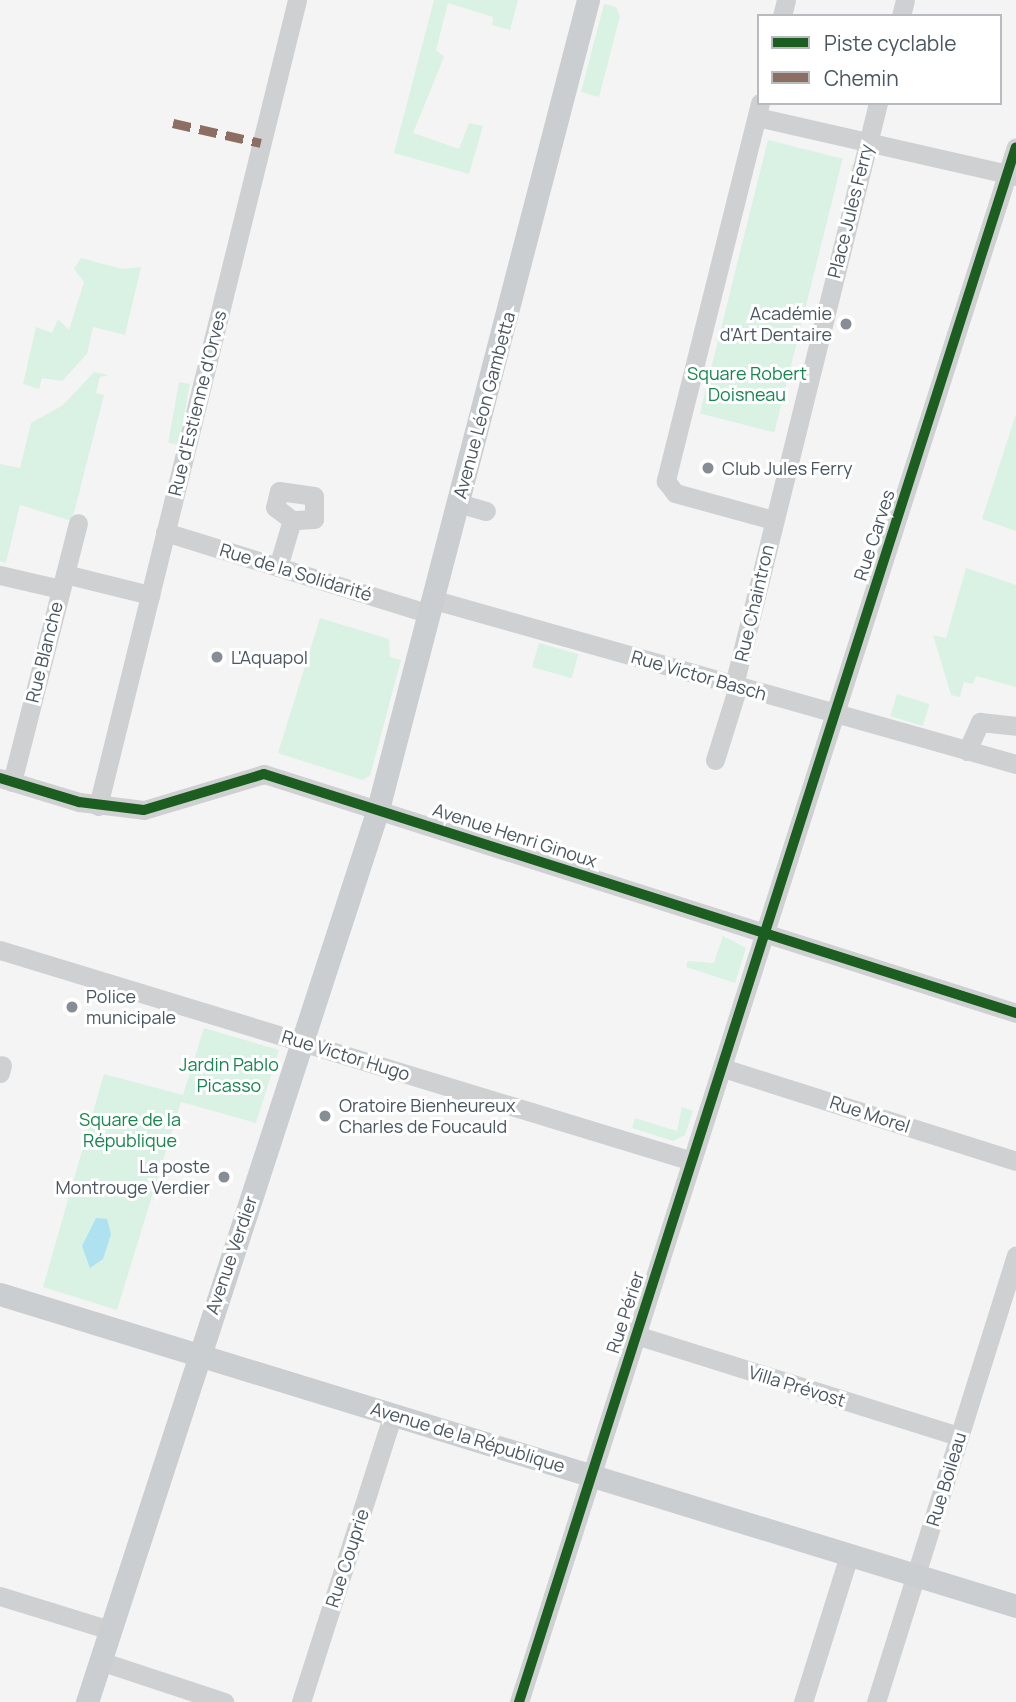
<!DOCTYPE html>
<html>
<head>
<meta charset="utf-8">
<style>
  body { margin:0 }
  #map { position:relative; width:1016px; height:1702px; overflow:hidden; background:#f4f4f4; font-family:Manrope,sans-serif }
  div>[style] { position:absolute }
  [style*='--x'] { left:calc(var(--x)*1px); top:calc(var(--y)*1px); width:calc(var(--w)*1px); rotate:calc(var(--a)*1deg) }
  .green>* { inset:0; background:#d9f2e3; transform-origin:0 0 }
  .water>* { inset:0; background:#aee2f0 }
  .minor>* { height:19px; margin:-9.5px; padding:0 9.5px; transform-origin:9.5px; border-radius:9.5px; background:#ced0d2 }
  .major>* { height:23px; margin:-11.5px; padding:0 11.5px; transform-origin:11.5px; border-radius:11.5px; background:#caced1 }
  .quiet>* { height:9px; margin-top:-4.5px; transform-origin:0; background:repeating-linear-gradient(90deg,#8d6e63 0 18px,transparent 0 27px) }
  .cycleway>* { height:10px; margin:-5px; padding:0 5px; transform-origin:5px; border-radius:5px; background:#1b5e20 }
  .dots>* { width:19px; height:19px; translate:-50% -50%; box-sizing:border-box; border:4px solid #fff; border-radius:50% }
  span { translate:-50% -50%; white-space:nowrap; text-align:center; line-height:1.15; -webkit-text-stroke:6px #fff; paint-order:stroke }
  .street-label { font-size:18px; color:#4a5661 }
  .poi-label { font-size:18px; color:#4a5661 }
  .right { translate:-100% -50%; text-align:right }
  .left { translate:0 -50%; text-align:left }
  .park-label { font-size:18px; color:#17864f }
  .legend { position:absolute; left:757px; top:14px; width:245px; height:91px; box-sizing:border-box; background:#fff; border:2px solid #b7bbc0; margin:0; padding:9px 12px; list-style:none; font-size:21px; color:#4a5661 }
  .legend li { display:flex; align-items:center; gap:14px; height:35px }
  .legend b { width:35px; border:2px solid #b7bbc0 }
</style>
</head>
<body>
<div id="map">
  <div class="green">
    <div style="clip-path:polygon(434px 0,518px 0,510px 30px,492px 25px,493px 17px,448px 3px,436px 50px,444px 57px,413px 133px,459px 149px,469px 123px,483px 126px,469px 174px,394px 153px)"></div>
    <div style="clip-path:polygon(604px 4px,616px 7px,620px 16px,599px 97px,581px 92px)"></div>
    <div style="left:768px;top:140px;width:77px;height:282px;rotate:14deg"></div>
    <div style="left:852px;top:164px;width:5px;height:280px;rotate:11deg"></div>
    <div style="clip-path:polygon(81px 258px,122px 269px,141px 267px,125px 335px,93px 327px,87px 354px,62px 381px,42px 378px,39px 389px,23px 384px,36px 327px,52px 333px,58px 319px,69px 330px,84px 282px,74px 269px)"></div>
    <div style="clip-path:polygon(94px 372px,109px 375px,100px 377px,96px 393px,104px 395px,72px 521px,20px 505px,6px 563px,0 561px,0 464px,20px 468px,31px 423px,63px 405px)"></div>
    <div style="left:179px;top:382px;width:11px;height:62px;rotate:10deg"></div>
    <div style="clip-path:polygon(1016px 414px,1016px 531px,982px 519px)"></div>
    <div style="clip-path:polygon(966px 568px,1016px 585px,1016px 687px,976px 676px,973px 684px,964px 682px,960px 697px,951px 695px,933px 635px,946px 638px)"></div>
    <div style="clip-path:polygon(320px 618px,389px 639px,390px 657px,401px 660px,370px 776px,362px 780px,278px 753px)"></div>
    <div style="left:539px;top:643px;width:41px;height:25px;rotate:16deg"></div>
    <div style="left:897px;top:694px;width:34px;height:23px;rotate:17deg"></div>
    <div style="clip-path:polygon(723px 936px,746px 948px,735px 983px,686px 967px,688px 961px,714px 963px)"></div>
    <div style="clip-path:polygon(204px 1028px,279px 1050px,256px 1123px,181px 1102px,117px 1310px,43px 1287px,104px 1074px,183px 1095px)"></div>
    <div style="clip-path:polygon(682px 1107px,693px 1111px,685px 1135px,673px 1141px,632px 1128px,635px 1118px,677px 1131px)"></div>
  </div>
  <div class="water">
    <div style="clip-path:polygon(96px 1218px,107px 1219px,111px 1234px,103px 1259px,90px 1268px,82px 1246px)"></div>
  </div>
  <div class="minor">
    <div style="--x:782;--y:16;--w:16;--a:-76"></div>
    <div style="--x:901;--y:16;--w:16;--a:-76"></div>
    <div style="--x:760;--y:103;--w:390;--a:104"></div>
    <div style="--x:666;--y:481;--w:15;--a:53"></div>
    <div style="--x:675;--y:493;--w:102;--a:15.4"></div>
    <div style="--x:757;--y:117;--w:266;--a:12.8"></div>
    <div style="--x:458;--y:503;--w:29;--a:16"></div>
    <div style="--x:165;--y:532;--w:274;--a:17.2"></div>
    <div style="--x:278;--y:567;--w:49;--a:-73.4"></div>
    <div style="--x:292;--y:520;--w:21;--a:-143"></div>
    <div style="--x:275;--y:507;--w:16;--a:-76"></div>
    <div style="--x:279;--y:491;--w:35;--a:8"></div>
    <div style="--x:314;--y:496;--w:23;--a:90"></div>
    <div style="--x:314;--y:519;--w:22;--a:177"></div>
    <div style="--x:65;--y:574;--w:88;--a:13.9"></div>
    <div style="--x:0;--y:575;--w:62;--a:13.1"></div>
    <div style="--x:431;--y:599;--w:608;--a:15.75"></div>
    <div style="--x:734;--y:685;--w:600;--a:-76.1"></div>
    <div style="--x:967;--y:751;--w:32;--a:-66"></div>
    <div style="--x:980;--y:722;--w:36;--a:6"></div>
    <div style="--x:715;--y:760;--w:77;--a:-72.7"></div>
    <div style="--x:0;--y:778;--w:83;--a:16.9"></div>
    <div style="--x:79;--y:802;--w:65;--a:7"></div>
    <div style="--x:144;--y:810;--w:125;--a:-16.7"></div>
    <div style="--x:264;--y:774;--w:789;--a:17.63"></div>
    <div style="--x:12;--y:782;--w:267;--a:-75.7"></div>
    <div style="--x:98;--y:806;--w:830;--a:-76.13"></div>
    <div style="--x:0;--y:950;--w:723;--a:16.96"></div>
    <div style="--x:723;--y:1068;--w:307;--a:17.6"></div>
    <div style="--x:0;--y:1073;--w:8;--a:-76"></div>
    <div style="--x:636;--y:1335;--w:338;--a:17.4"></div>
    <div style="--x:0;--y:1596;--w:115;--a:17.2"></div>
    <div style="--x:100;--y:1661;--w:131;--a:18.3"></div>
    <div style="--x:301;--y:1702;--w:302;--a:-72.3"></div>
    <div style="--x:519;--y:1702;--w:1632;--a:-72.28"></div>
    <div style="--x:803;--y:1702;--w:154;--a:-72.6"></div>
    <div style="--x:876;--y:1702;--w:468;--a:-72.6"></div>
  </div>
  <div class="major">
    <div style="--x:0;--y:1294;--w:1063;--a:17.07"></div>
    <div style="--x:87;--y:1702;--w:939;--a:-71.95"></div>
    <div style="--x:378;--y:809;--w:836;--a:-75.45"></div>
  </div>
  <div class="quiet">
    <div style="--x:173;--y:123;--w:90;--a:12.8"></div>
  </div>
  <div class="cycleway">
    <div style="--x:0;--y:778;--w:83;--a:16.9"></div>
    <div style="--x:79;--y:802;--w:65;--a:7"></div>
    <div style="--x:144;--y:810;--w:125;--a:-16.7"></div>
    <div style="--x:264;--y:774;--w:789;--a:17.63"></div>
    <div style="--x:519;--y:1702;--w:1632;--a:-72.28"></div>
  </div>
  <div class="dots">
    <div style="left:846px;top:324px;background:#868d94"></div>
    <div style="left:708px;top:468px;background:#868d94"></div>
    <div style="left:217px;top:657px;background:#868d94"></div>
    <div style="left:72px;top:1007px;background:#868d94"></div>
    <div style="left:325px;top:1116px;background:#868d94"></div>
    <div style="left:224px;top:1177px;background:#868d94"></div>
  </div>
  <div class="street-label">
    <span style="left:850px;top:211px;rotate:-76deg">Place Jules Ferry</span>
    <span style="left:197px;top:403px;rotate:-76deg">Rue d'Estienne d'Orves</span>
    <span style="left:484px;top:405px;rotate:-75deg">Avenue Léon Gambetta</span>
    <span style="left:874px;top:535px;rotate:-72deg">Rue Carves</span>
    <span style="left:296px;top:572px;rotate:17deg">Rue de la Solidarité</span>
    <span style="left:754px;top:603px;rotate:-77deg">Rue Chaintron</span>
    <span style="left:44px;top:652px;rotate:-76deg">Rue Blanche</span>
    <span style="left:699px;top:675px;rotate:16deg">Rue Victor Basch</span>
    <span style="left:515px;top:835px;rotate:18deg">Avenue Henri Ginoux</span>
    <span style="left:346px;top:1055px;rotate:17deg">Rue Victor Hugo</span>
    <span style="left:870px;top:1114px;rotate:18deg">Rue Morel</span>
    <span style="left:231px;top:1255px;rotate:-71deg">Avenue Verdier</span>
    <span style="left:625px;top:1312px;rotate:-72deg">Rue Périer</span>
    <span style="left:797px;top:1386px;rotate:17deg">Villa Prévost</span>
    <span style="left:468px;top:1437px;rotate:17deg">Avenue de la République</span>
    <span style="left:946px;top:1479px;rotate:-73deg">Rue Boileau</span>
    <span style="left:347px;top:1558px;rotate:-72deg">Rue Couprie</span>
  </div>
  <div class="poi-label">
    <span class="right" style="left:832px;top:324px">Académie<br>d'Art Dentaire</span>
    <span class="left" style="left:722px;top:468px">Club Jules Ferry</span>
    <span class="left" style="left:231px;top:657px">L'Aquapol</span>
    <span class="left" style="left:86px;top:1007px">Police<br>municipale</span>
    <span class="left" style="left:339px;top:1116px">Oratoire Bienheureux<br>Charles de Foucauld</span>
    <span class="right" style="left:210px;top:1177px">La poste<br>Montrouge Verdier</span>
  </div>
  <div class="park-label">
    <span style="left:747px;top:384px">Square Robert<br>Doisneau</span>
    <span style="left:229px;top:1075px">Jardin Pablo<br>Picasso</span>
    <span style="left:130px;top:1130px">Square de la<br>République</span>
  </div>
  <ul class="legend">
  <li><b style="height:9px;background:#1b5e20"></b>Piste cyclable</li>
  <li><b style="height:9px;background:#8d6e63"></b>Chemin</li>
  </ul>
</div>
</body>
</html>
